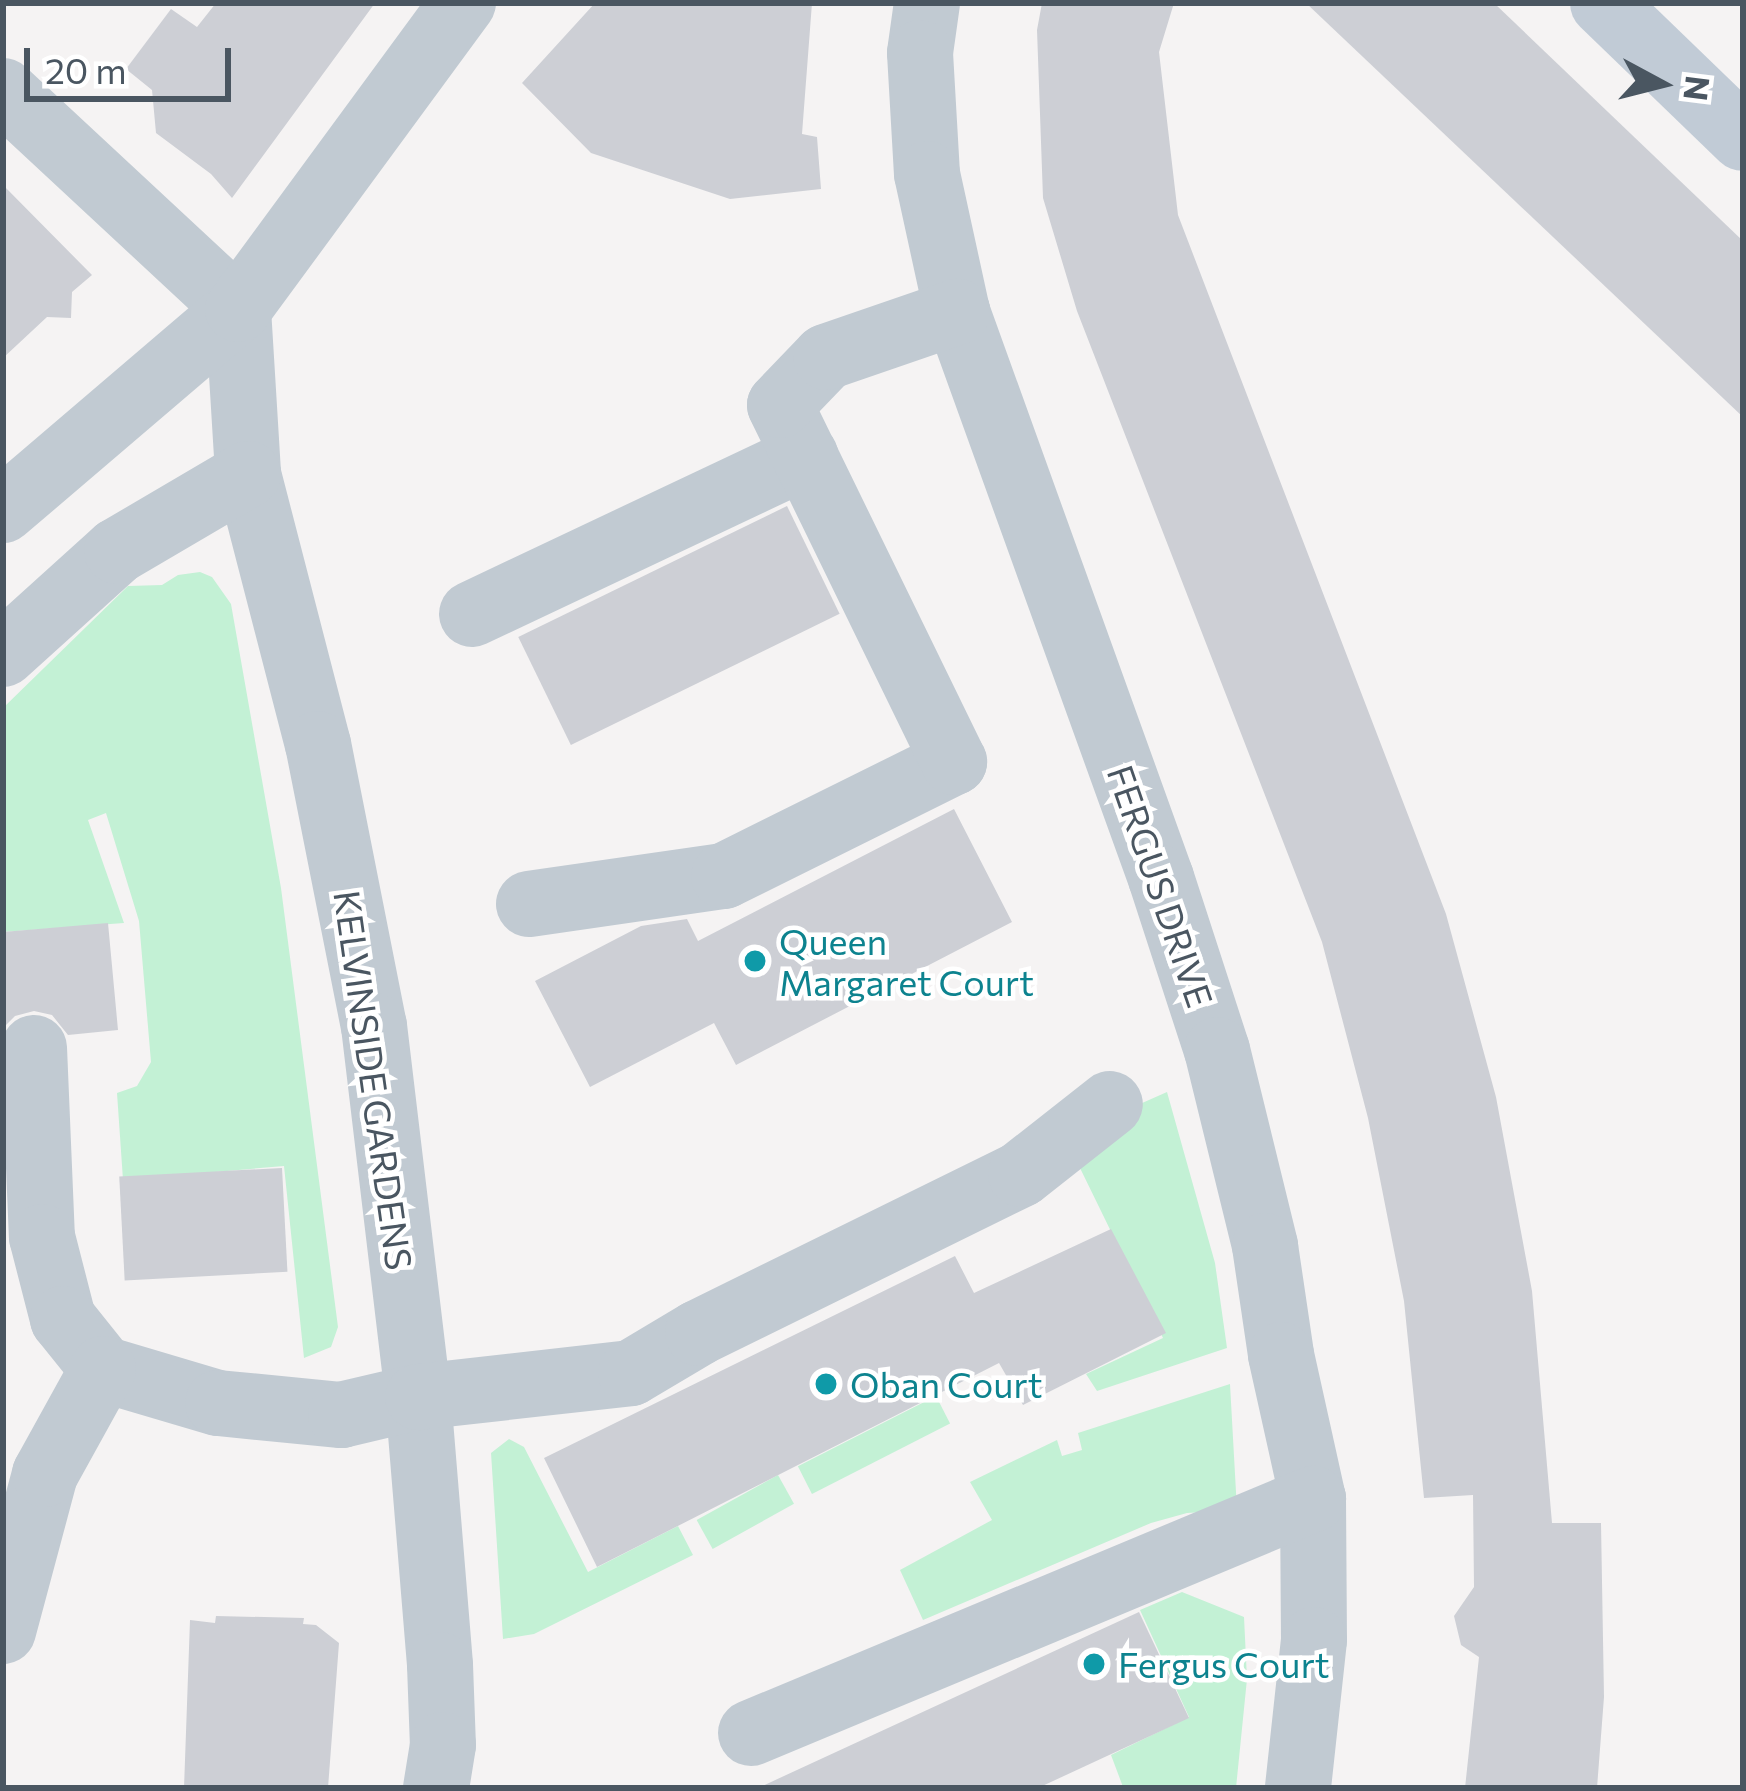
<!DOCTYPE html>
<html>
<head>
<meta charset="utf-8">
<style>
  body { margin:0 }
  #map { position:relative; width:1746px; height:1791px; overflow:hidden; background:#f5f3f3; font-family:Commissioner,sans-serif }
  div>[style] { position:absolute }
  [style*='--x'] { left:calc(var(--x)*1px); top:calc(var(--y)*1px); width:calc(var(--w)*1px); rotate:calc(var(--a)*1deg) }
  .green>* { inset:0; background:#c3f1d5; transform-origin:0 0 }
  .building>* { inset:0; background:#cdcfd5; transform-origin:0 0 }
  .minor>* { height:66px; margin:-33px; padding:0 33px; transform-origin:33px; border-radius:33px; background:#c1cad2 }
  .secondary>* { height:66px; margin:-33px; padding:0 33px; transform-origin:33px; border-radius:33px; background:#c1cbd6 }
  .dots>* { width:33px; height:33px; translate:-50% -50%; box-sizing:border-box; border:6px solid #fff; border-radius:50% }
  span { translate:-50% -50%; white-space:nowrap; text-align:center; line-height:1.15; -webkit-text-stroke:9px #fff; paint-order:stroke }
  .street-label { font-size:36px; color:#4a5661 }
  .culture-label { font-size:36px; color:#0d838f }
  .left { translate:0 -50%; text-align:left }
  .frame { position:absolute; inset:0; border:6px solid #4a5661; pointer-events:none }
  .north { position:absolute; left:1602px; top:24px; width:120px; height:120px; -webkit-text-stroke:9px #fff; paint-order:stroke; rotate:97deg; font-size:33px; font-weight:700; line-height:48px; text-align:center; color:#4a5661 }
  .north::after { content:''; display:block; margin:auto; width:42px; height:54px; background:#4a5661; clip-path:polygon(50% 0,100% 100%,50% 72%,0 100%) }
  .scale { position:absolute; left:24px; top:48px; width:207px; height:54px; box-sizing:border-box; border:6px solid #4a5661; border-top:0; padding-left:15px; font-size:36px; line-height:42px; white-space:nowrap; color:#4a5661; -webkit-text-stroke:9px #fff; paint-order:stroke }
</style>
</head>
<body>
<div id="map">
  <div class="green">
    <div style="clip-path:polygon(200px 572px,212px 577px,231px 604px,281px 888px,338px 1327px,331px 1347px,304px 1358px,284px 1166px,123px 1180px,117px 1093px,137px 1086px,151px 1062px,139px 921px,106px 813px,88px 820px,124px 923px,3px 932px,3px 708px,128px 586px,162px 585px,178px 575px)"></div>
    <div style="clip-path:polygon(1167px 1092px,1215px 1263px,1227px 1348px,1097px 1391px,1086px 1374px,1163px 1338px,1080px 1168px,1106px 1119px)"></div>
    <div style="clip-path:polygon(1230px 1384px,1237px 1510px,1187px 1513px,1151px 1523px,923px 1620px,900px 1570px,992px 1520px,970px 1482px,1057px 1440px,1062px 1456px,1082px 1450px,1078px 1433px)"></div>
    <div style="left:936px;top:1396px;width:31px;height:155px;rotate:63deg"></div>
    <div style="clip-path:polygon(509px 1439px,524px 1447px,588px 1572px,678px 1526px,693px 1555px,534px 1634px,503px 1639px,491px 1453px)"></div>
    <div style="left:778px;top:1475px;width:33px;height:93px;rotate:61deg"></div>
    <div style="clip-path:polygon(1182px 1592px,1244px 1617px,1247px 1679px,1236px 1788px,1123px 1787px,1111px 1755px,1189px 1717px,1140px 1610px)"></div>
  </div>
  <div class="building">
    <div style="clip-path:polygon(216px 3px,375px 3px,232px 198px,211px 174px,156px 133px,152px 90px,126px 69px,171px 9px,197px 27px)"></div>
    <div style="clip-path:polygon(595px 3px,812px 3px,802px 134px,817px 137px,821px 189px,730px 199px,591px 153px,522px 83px)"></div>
    <div style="clip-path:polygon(1042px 3px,1174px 3px,1159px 52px,1178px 215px,1446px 914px,1496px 1097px,1532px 1291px,1552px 1523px,1601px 1523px,1604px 1697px,1597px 1788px,1465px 1788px,1479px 1657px,1461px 1645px,1454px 1616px,1474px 1587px,1473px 1495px,1424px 1498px,1404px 1301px,1368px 1118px,1322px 942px,1077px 311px,1043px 198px,1037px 30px)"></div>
    <div style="clip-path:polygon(1306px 3px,1494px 3px,1743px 241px,1743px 417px)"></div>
    <div style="clip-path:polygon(3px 185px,92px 275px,72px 292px,71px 318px,47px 317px,3px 358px)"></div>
    <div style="left:787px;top:506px;width:120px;height:299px;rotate:64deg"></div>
    <div style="clip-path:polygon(954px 809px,1012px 922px,736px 1065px,714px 1023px,590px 1087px,535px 981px,641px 926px,687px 919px,698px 941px)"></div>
    <div style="clip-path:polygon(108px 923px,118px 1030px,68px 1035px,52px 1015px,34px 1011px,15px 1016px,3px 1028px,3px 932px)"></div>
    <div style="left:282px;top:1168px;width:104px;height:163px;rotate:87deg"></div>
    <div style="clip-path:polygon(1111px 1229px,1166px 1333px,1023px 1405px,999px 1363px,597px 1567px,544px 1458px,955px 1256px,974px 1293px)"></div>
    <div style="clip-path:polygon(1139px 1612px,1189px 1718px,1038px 1788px,758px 1788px)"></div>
    <div style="clip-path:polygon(216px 1616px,304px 1618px,303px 1624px,316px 1625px,339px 1643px,328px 1788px,184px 1788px,190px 1620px,215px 1623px)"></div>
  </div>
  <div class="minor">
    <div style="--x:927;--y:3;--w:50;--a:98"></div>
    <div style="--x:920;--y:53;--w:121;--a:86.7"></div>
    <div style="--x:927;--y:174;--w:141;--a:77.7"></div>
    <div style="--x:957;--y:312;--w:602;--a:70.18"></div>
    <div style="--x:1161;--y:878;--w:181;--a:72"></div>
    <div style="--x:1217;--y:1050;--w:202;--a:76.2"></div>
    <div style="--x:1265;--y:1246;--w:110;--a:81.6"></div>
    <div style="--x:1281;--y:1355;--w:148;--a:77.5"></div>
    <div style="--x:1313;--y:1499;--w:141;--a:89.6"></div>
    <div style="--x:1314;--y:1640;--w:149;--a:96.2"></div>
    <div style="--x:3;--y:91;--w:321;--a:42.9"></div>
    <div style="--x:238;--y:309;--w:165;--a:86.5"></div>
    <div style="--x:248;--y:474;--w:279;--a:75.5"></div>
    <div style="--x:318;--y:744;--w:288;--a:78.8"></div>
    <div style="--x:374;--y:1026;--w:374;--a:83.2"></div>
    <div style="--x:418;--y:1397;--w:269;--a:85.3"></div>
    <div style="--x:440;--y:1665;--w:80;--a:87.9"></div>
    <div style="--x:443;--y:1745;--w:44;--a:99.2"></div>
    <div style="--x:3;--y:510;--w:309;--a:-40.5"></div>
    <div style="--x:238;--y:309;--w:380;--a:-53.7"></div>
    <div style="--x:472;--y:614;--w:369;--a:-25.3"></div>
    <div style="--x:3;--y:654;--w:154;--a:-42.1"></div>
    <div style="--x:117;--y:551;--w:152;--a:-30.4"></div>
    <div style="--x:529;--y:904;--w:197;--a:-8.2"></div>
    <div style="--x:724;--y:876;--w:257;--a:-26.4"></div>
    <div style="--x:954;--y:762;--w:397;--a:-116"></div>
    <div style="--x:780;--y:405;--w:66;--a:-46.2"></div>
    <div style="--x:826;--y:357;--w:139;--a:-19"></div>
    <div style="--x:34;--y:1048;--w:189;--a:87.6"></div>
    <div style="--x:42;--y:1237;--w:85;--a:75.6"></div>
    <div style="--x:63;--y:1319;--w:64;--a:51.3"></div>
    <div style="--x:103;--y:1369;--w:120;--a:16.5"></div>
    <div style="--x:218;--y:1403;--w:124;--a:5.6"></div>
    <div style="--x:341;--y:1415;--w:79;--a:-13.2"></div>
    <div style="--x:418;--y:1397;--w:214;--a:-6.4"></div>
    <div style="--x:631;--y:1373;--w:78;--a:-30.8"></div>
    <div style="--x:698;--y:1333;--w:360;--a:-26.2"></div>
    <div style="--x:1021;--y:1174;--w:113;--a:-38.2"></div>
    <div style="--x:3;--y:1631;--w:163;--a:-75"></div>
    <div style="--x:45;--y:1474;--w:120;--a:-61.1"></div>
    <div style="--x:751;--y:1733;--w:609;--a:-22.61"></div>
  </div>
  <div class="secondary">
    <div style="--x:1603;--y:3;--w:194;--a:44"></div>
  </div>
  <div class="dots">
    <div style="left:755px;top:961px;background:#0f9aa8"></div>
    <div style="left:826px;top:1384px;background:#0f9aa8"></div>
    <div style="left:1094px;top:1664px;background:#0f9aa8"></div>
  </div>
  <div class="street-label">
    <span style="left:1161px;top:886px;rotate:71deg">FERGUS DRIVE</span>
    <span style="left:374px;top:1080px;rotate:82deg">KELVINSIDE GARDENS</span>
  </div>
  <div class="culture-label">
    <span class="left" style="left:779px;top:961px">Queen<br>Margaret Court</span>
    <span class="left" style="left:850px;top:1384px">Oban Court</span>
    <span class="left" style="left:1118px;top:1664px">Fergus Court</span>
  </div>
  <div class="frame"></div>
  <div class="north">N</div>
  <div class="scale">20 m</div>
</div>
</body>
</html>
